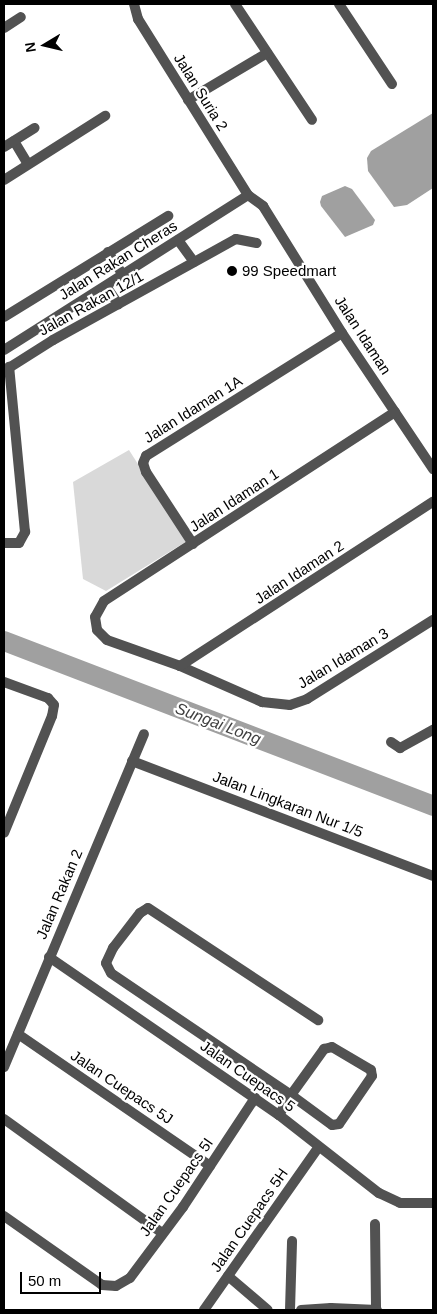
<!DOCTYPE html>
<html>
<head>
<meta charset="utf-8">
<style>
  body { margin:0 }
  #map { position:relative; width:437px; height:1314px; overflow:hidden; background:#fff; font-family:Arial,sans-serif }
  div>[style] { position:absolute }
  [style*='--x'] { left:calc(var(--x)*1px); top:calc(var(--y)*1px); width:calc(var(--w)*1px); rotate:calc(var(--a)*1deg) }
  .green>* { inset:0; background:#d9d9d9 }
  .water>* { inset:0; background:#a0a0a0 }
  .river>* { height:20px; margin:-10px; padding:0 10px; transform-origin:10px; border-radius:10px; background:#a0a0a0 }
  .street>* { height:10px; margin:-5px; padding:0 5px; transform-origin:5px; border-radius:5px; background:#525252 }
  .dots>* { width:14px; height:14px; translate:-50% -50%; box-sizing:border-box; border:2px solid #fff; border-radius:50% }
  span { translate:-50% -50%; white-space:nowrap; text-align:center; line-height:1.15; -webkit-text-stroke:4.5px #fff; paint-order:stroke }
  .street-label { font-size:15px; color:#000 }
  .poi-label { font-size:15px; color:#000 }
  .left { translate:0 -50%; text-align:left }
  .water-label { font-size:16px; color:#414141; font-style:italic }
  .frame { position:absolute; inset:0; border:5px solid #000; pointer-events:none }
  .north { position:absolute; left:20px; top:20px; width:50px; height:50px; -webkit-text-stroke:4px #fff; paint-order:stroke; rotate:261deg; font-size:14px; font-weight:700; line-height:20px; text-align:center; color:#000 }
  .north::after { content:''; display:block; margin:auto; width:18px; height:22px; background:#000; clip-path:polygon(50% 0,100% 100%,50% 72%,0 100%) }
  .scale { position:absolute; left:20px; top:1272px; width:81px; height:22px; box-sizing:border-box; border:2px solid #000; border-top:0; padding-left:6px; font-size:15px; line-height:18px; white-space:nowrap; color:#000; -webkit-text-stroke:4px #fff; paint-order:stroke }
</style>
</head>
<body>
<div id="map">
  <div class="green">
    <div style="clip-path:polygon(129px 450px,187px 541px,106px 591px,83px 579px,73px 482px)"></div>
  </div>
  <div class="water">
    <div style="clip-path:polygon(433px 113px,433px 188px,407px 205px,394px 207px,368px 171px,367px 158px,371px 151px)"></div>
    <div style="clip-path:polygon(345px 186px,352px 189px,375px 220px,373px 225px,345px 237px,321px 206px,320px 202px,322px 196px)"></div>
  </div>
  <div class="river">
    <div style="--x:4;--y:641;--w:460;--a:21"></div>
  </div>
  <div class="street">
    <div style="--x:134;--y:4;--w:16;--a:75"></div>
    <div style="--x:138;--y:19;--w:208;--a:58"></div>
    <div style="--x:248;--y:195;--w:19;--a:36"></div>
    <div style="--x:263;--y:206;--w:150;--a:58.1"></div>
    <div style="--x:342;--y:333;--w:164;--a:56.2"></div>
    <div style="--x:235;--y:4;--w:139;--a:56.4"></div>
    <div style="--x:339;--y:4;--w:96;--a:56.5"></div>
    <div style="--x:4;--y:28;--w:20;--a:-33"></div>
    <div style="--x:188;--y:100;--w:92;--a:-30.7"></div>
    <div style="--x:14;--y:141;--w:27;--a:59"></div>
    <div style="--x:4;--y:147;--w:36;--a:-32"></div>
    <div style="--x:4;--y:180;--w:120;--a:-32.4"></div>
    <div style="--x:178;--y:240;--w:27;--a:54"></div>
    <div style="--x:108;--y:252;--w:27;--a:57"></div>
    <div style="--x:106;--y:286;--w:22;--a:56"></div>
    <div style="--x:4;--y:317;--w:193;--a:-31.6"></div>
    <div style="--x:4;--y:350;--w:289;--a:-32.4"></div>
    <div style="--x:4;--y:371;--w:58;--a:-32.3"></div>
    <div style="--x:53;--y:340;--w:209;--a:-28.9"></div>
    <div style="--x:236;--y:239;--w:21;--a:11"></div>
    <div style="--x:395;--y:412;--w:347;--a:147"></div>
    <div style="--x:104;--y:601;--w:18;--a:119"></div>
    <div style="--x:95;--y:617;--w:13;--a:81"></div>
    <div style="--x:97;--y:630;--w:14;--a:45"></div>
    <div style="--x:107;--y:640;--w:77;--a:19.6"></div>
    <div style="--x:180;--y:666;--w:90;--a:23.7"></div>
    <div style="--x:262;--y:702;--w:28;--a:6"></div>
    <div style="--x:290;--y:705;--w:18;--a:-19"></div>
    <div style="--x:307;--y:699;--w:149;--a:-32.1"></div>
    <div style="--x:4;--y:543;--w:15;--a:0"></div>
    <div style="--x:19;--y:543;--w:13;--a:-61"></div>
    <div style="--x:25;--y:532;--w:166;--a:-95.5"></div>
    <div style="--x:193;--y:544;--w:86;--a:-123.1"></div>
    <div style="--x:146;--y:472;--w:9;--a:-108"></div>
    <div style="--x:143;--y:463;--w:8;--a:-67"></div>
    <div style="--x:146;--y:456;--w:231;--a:-32.1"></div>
    <div style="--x:180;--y:666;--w:302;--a:-33"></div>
    <div style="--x:4;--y:682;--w:47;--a:20"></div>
    <div style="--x:48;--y:698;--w:9;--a:49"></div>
    <div style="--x:54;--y:705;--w:11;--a:100"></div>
    <div style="--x:52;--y:716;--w:126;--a:112.3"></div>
    <div style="--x:391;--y:742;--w:11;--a:34"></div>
    <div style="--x:400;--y:748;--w:38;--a:-29"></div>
    <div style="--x:132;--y:761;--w:322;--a:20.9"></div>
    <div style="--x:49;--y:957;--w:279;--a:34.5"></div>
    <div style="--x:279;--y:1115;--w:127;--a:38"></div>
    <div style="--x:379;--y:1193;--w:23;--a:25"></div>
    <div style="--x:400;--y:1203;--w:33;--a:0"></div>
    <div style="--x:18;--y:1034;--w:233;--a:34.5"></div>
    <div style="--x:4;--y:1067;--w:361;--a:-67.2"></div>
    <div style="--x:279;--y:1115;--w:23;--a:-59"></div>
    <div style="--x:291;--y:1095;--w:57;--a:-54.3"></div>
    <div style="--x:324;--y:1049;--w:8;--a:-14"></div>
    <div style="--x:332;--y:1047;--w:45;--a:30.5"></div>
    <div style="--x:371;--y:1070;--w:6;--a:81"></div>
    <div style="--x:372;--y:1076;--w:58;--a:124.5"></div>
    <div style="--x:339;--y:1124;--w:7;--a:172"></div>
    <div style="--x:332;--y:1125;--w:51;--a:-143.8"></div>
    <div style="--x:291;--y:1095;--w:217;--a:-145.9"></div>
    <div style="--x:111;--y:973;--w:11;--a:-117"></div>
    <div style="--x:106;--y:963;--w:17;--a:-65"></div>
    <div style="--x:113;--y:948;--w:44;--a:-52.4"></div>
    <div style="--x:140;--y:913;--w:9;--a:-32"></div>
    <div style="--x:148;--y:908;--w:204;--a:33.4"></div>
    <div style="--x:4;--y:1119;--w:195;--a:35.8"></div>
    <div style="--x:4;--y:1216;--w:120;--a:35.1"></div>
    <div style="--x:102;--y:1285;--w:14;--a:4"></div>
    <div style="--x:116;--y:1286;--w:16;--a:-30"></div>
    <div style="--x:130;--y:1278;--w:89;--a:-53.3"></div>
    <div style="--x:183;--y:1207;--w:131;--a:-56.6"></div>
    <div style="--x:375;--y:1224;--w:86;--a:89.3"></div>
    <div style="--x:228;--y:1276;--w:52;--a:40.4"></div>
    <div style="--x:204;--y:1310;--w:198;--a:-54.9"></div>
    <div style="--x:290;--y:1310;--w:69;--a:-88.3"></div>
    <div style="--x:301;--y:1310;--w:30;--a:-4"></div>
    <div style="--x:331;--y:1308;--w:46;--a:2.5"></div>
  </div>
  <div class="dots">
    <div style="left:232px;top:271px;background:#000"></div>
  </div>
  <div class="street-label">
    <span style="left:201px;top:92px;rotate:58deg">Jalan Suria 2</span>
    <span style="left:118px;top:260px;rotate:-32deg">Jalan Rakan Cheras</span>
    <span style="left:91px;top:303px;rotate:-29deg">Jalan Rakan 12/1</span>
    <span style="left:363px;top:335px;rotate:57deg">Jalan Idaman</span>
    <span style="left:193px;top:409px;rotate:-32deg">Jalan Idaman 1A</span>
    <span style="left:234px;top:500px;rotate:-33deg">Jalan Idaman 1</span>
    <span style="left:299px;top:572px;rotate:-33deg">Jalan Idaman 2</span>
    <span style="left:343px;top:658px;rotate:-31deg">Jalan Idaman 3</span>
    <span style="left:288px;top:804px;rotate:21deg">Jalan Lingkaran Nur 1/5</span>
    <span style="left:59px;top:894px;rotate:-67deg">Jalan Rakan 2</span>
    <span style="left:248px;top:1076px;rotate:35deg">Jalan Cuepacs 5</span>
    <span style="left:122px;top:1087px;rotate:34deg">Jalan Cuepacs 5J</span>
    <span style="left:176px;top:1187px;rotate:-55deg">Jalan Cuepacs 5I</span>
    <span style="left:249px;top:1220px;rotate:-55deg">Jalan Cuepacs 5H</span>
  </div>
  <div class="poi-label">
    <span class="left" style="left:242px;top:271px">99 Speedmart</span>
  </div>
  <div class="water-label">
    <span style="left:218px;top:724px;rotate:21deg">Sungai Long</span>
  </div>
  <div class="frame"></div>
  <div class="north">N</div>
  <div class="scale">50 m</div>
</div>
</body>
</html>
